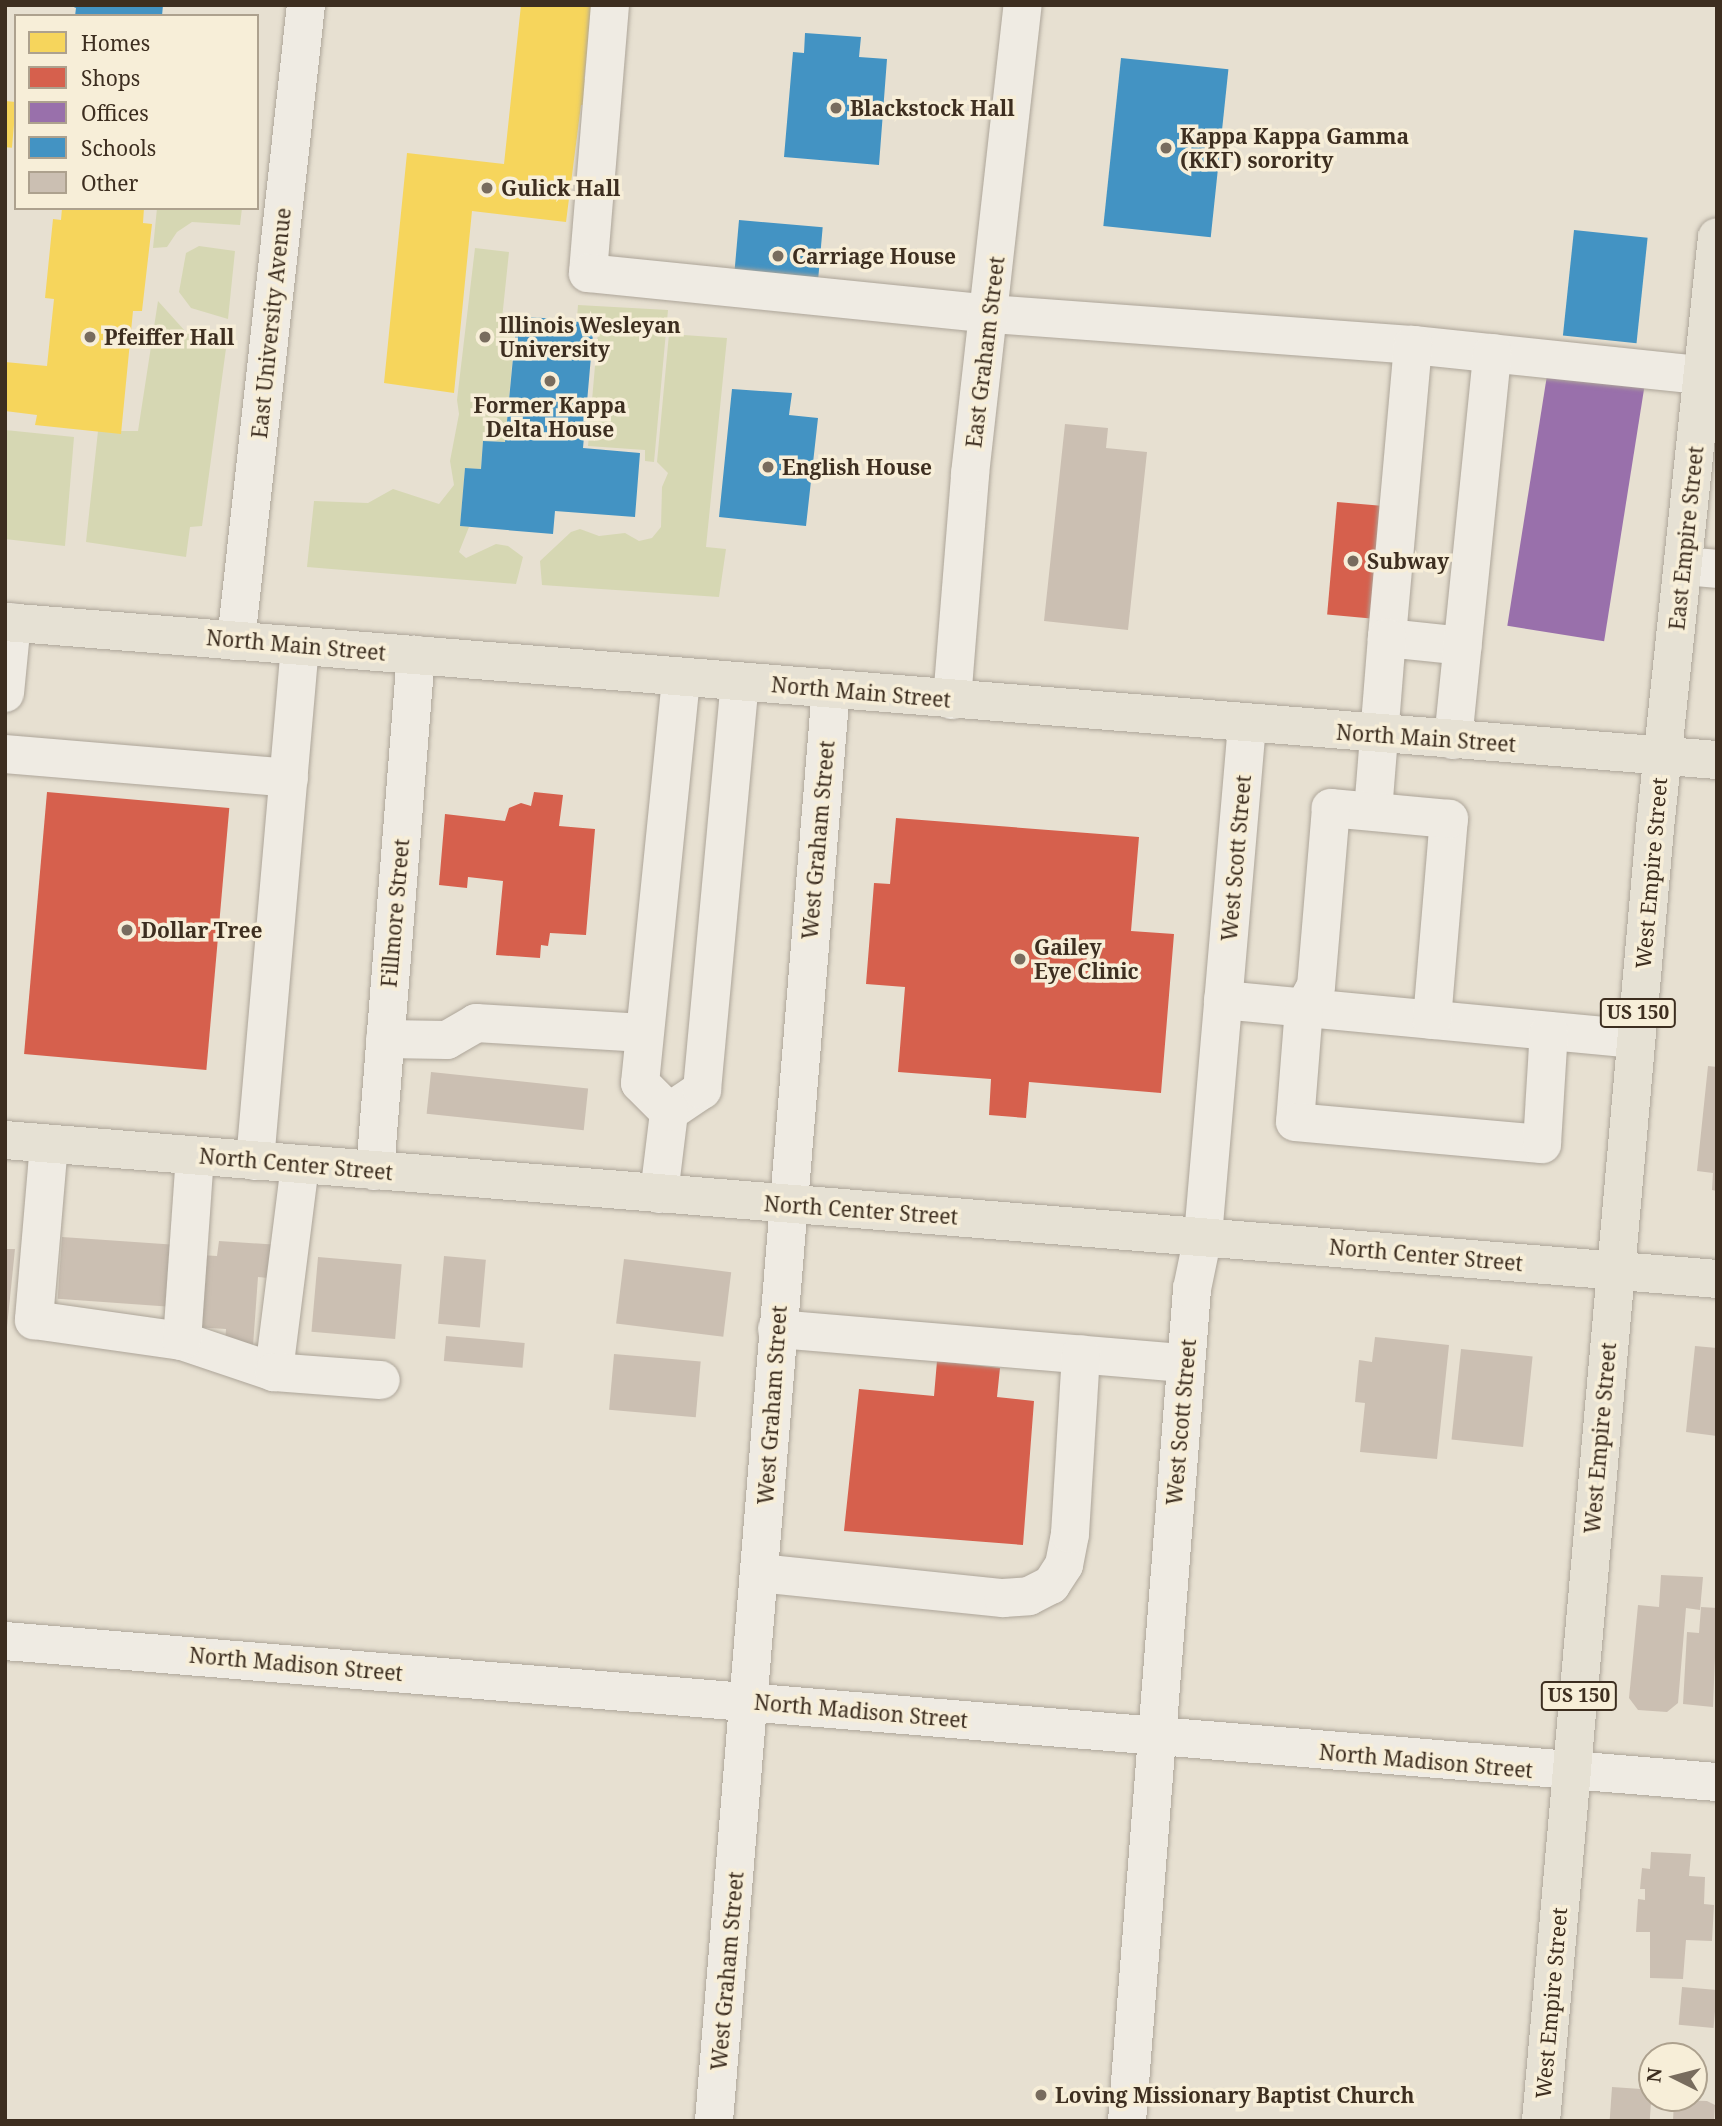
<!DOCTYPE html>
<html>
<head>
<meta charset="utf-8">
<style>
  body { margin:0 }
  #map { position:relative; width:1722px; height:2126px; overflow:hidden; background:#e7e0d1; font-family:"Noto Serif",serif }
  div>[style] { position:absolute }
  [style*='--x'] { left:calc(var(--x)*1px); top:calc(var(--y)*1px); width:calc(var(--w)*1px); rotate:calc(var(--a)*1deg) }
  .green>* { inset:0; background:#d6d7b3 }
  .homes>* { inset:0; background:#f6d55c; transform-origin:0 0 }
  .shops>* { inset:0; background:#d6604d; transform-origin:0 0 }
  .offices>* { inset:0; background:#9970ab; transform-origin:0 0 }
  .schools>* { inset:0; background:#4393c3; transform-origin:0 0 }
  .building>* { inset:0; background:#cbbfb2; transform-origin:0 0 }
  .roads { filter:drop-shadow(0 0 2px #ada599) drop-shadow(0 0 2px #ada599) }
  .minor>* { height:38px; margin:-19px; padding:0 19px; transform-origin:19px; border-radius:19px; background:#efebe3 }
  .major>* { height:38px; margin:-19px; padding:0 19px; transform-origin:19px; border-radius:19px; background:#e6e1d4 }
  .dots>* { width:19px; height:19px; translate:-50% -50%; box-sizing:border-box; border:4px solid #f7eed8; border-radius:50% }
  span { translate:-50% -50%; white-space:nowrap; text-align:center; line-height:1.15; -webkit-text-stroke:7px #f7eed8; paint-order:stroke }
  .shield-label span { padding:2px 5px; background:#f7eed8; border:2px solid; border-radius:5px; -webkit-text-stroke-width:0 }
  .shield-label { font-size:19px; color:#3d2e20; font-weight:700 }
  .poi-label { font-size:21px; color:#3d2e20; font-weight:700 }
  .left { translate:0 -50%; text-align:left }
  .street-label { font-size:21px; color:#3d2e20 }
  .frame { position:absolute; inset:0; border:7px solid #3d2e20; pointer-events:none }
  .legend { position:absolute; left:14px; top:14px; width:245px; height:196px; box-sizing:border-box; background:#f7eed8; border:2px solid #ada18e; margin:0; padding:9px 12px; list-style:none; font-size:21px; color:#3d2e20 }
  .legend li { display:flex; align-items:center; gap:14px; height:35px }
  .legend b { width:35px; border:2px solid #ada18e }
  .north { position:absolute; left:1638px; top:2042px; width:70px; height:70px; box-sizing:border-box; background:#f7eed8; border:2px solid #ada18e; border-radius:50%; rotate:276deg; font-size:19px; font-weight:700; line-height:28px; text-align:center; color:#3d2e20 }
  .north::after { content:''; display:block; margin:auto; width:24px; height:32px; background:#786c5e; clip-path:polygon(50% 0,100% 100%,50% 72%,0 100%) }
</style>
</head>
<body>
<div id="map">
  <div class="green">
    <div style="clip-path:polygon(157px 208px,242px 208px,240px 225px,192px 222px,177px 232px,167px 247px,153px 248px)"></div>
    <div style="clip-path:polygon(199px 246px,235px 251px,228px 319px,191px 308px,179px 292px,186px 253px)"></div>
    <div style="clip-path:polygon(475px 248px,509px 252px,502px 319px,516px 321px,505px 442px,483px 441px,481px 469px,465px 468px,460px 526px,469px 527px,459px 552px,466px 558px,496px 544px,508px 546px,523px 557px,516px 584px,307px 567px,314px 501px,368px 503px,393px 489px,439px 504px,454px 485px,450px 461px,459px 414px,457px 400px)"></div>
    <div style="clip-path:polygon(158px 301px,185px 331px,227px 341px,202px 526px,190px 527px,186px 557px,86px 542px,98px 431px,138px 431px)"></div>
    <div style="clip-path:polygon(578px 305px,668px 310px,654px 462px,645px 461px,645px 450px,588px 446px,599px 320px,577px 318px)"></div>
    <div style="clip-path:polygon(669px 334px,727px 338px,706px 547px,726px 549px,719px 597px,542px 585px,540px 561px,571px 532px,580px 529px,599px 536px,625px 533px,639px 541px,652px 538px,661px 527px,662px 487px,668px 473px,657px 462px)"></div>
    <div style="clip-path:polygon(5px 430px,74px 437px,65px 546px,5px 539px)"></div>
  </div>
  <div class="homes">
    <div style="clip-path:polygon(521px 5px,593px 5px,584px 79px,592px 80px,588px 105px,581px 105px,566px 222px,472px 211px,454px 393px,384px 383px,407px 153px,504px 164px)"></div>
    <div style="left:5px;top:101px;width:11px;height:46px;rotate:5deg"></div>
    <div style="clip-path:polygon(62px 208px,144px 208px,143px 223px,152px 224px,142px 311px,133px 311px,121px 434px,35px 425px,37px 415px,5px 411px,5px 362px,47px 366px,54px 299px,45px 298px,53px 219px,61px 220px)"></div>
  </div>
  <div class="shops">
    <div style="left:1337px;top:502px;width:44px;height:113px;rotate:5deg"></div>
    <div style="left:47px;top:792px;width:183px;height:263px;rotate:5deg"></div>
    <div style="clip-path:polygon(534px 792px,563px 795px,559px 826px,595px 829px,586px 935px,550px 933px,548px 946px,541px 945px,540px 958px,496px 955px,503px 881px,468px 877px,467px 888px,439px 885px,445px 814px,505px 821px,509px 808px,521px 803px,531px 806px)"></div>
    <div style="clip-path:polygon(896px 818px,1139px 837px,1131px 931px,1174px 934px,1161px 1093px,1029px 1082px,1026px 1118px,989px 1115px,991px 1079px,898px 1072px,905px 987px,866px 984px,874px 883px,890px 884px)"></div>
    <div style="clip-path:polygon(937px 1361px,1000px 1368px,997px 1397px,1034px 1401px,1023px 1545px,844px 1531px,859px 1389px,934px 1396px)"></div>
  </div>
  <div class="offices">
    <div style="left:1548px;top:369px;width:98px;height:260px;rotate:9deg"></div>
  </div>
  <div class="schools">
    <div style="clip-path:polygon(69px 5px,163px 5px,162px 16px,75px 16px,76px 8px)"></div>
    <div style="clip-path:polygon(805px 33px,861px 37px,859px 57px,887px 59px,879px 165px,784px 157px,793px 52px,804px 53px)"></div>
    <div style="left:1121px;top:58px;width:108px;height:169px;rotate:6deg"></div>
    <div style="left:739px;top:220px;width:84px;height:64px;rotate:5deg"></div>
    <div style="left:1574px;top:230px;width:74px;height:106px;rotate:6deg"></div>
    <div style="clip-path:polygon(517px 316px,594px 322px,583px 448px,640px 453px,635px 517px,555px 511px,553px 534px,460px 526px,465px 468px,481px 469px,483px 441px,505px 442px)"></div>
    <div style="clip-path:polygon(732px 389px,792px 393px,789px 415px,818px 418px,806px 526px,719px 517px)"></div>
  </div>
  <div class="building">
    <div style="clip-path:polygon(1065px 424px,1108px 428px,1106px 448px,1147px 452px,1128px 630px,1044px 621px)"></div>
    <div style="clip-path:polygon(1708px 1066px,1717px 1067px,1717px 1191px,1712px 1190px,1713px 1173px,1697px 1171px)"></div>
    <div style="left:431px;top:1072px;width:158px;height:42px;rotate:6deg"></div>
    <div style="left:62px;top:1237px;width:109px;height:62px;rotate:4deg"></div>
    <div style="clip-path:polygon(219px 1241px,281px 1245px,278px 1279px,258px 1277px,253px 1346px,225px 1343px,226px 1329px,194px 1327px,199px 1255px,217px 1256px)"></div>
    <div style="clip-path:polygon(5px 1249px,15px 1249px,7px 1327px,5px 1327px)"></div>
    <div style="left:444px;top:1256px;width:42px;height:68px;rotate:5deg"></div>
    <div style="left:318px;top:1257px;width:84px;height:75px;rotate:5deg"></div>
    <div style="left:624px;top:1259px;width:108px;height:65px;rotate:7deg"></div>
    <div style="left:446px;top:1336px;width:79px;height:25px;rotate:5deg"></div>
    <div style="clip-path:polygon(1375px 1337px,1449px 1345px,1437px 1459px,1360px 1452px,1365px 1403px,1355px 1402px,1359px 1360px,1372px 1362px)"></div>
    <div style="clip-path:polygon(1695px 1346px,1717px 1348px,1717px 1436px,1686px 1432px)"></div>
    <div style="left:1461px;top:1349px;width:72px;height:91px;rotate:6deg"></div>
    <div style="left:614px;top:1354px;width:87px;height:56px;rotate:5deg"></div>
    <div style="clip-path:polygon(1661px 1575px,1703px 1577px,1700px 1610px,1686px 1608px,1678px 1703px,1667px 1712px,1638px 1710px,1629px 1698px,1638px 1605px,1659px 1607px)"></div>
    <div style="clip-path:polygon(1701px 1607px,1717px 1608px,1713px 1707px,1683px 1704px,1687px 1632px,1699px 1633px)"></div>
    <div style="clip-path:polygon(1651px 1852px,1691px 1854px,1689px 1876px,1705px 1877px,1704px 1904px,1714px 1905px,1712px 1941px,1686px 1940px,1683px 1979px,1650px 1978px,1650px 1932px,1636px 1932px,1638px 1899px,1645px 1900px,1645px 1889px,1640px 1889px,1642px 1868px,1650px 1869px)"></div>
    <div style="left:1682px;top:1987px;width:35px;height:38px;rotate:5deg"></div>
    <div style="left:1612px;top:2087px;width:40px;height:34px;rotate:4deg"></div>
    <div style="clip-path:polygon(1674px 2100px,1707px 2101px,1715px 2105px,1714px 2121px,1673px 2121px)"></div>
  </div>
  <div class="roads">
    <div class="minor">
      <div style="--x:610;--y:5;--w:269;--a:94.7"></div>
      <div style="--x:588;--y:273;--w:405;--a:5.8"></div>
      <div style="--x:991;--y:314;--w:423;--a:4.2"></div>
      <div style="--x:1413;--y:345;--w:306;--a:6"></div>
      <div style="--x:1413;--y:345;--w:294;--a:95.1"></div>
      <div style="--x:1387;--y:638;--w:76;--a:6"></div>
      <div style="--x:1684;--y:566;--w:33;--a:5"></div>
      <div style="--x:236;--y:641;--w:640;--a:-83.72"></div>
      <div style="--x:5;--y:693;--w:71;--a:-84.4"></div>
      <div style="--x:952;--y:700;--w:227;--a:-85.4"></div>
      <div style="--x:970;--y:474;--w:472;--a:-83.6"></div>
      <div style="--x:1453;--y:740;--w:389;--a:-84.2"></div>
      <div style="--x:5;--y:754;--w:285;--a:4.8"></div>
      <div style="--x:1373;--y:811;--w:174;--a:-85.4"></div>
      <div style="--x:1223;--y:1000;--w:414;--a:5.4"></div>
      <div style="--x:1432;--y:1020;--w:202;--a:-85.2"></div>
      <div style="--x:1449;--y:819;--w:119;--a:-174.7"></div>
      <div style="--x:1331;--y:808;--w:179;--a:94.8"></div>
      <div style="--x:1316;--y:986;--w:25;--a:119"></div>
      <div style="--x:1304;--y:1008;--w:114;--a:94.5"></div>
      <div style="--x:1295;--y:1122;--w:248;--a:5.1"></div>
      <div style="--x:1542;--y:1144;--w:113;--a:-86.5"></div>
      <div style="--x:385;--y:1039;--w:62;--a:0.9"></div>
      <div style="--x:447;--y:1040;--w:34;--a:-30"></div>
      <div style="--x:476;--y:1023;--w:168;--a:3.4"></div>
      <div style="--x:669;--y:1112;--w:40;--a:-34"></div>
      <div style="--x:702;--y:1090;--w:410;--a:-84.7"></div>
      <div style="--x:49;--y:1144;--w:177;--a:94.9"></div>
      <div style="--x:34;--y:1320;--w:149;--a:8.1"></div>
      <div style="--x:182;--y:1341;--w:97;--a:18.6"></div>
      <div style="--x:255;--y:1161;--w:517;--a:-85.01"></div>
      <div style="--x:300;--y:1165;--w:209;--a:97.2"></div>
      <div style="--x:274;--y:1372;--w:107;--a:4.3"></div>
      <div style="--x:375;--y:1171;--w:518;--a:-85.46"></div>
      <div style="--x:659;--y:1194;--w:83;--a:-83"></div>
      <div style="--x:669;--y:1112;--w:41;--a:-135"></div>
      <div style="--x:640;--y:1083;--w:407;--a:-84.2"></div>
      <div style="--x:777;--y:1329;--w:410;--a:4.8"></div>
      <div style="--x:182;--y:1341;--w:185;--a:-86"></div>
      <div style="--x:759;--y:1573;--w:245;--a:5.9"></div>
      <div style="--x:1003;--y:1598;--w:26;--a:-4"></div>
      <div style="--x:1029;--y:1596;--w:25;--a:-27"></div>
      <div style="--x:1051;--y:1585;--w:24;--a:-57"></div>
      <div style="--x:1064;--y:1565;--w:32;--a:-79"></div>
      <div style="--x:1070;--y:1534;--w:180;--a:-86.5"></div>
      <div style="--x:5;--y:1641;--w:1718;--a:4.71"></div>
      <div style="--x:714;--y:2121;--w:1436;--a:-85.33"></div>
      <div style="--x:1127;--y:2121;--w:835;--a:-85.53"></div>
      <div style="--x:1192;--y:1289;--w:54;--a:-78.3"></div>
      <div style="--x:1203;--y:1236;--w:513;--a:-85.08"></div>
    </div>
    <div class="major">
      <div style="--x:5;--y:622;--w:1718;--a:4.61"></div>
      <div style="--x:5;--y:1140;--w:1718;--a:4.64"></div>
      <div style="--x:1541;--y:2121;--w:1298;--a:-84.96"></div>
      <div style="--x:1655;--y:828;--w:594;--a:-84.01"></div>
    </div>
  </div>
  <div class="dots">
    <div style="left:836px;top:108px;background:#786c5e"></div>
    <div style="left:1166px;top:148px;background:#786c5e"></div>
    <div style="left:487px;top:188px;background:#786c5e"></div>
    <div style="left:778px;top:256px;background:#786c5e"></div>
    <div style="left:90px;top:337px;background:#786c5e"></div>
    <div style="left:485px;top:337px;background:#786c5e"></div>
    <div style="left:550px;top:381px;background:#786c5e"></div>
    <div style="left:768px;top:467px;background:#786c5e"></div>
    <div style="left:1353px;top:561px;background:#786c5e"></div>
    <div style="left:127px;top:930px;background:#786c5e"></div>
    <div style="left:1020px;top:959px;background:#786c5e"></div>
    <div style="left:1041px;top:2095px;background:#786c5e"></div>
  </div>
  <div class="shield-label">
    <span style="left:1638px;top:1013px">US 150</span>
    <span style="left:1579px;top:1696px">US 150</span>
  </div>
  <div class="poi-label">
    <span class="left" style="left:850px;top:108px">Blackstock Hall</span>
    <span class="left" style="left:1180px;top:148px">Kappa Kappa Gamma<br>(ΚΚΓ) sorority</span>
    <span class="left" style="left:501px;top:188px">Gulick Hall</span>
    <span class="left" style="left:792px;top:256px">Carriage House</span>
    <span class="left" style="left:499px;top:337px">Illinois Wesleyan<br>University</span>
    <span class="left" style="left:104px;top:337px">Pfeiffer Hall</span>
    <span style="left:550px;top:417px">Former Kappa<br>Delta House</span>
    <span class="left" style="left:782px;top:467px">English House</span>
    <span class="left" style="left:1367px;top:561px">Subway</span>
    <span class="left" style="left:141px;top:930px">Dollar Tree</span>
    <span class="left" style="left:1034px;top:959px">Gailey<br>Eye Clinic</span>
    <span class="left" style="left:1055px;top:2095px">Loving Missionary Baptist Church</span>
  </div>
  <div class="street-label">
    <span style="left:271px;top:323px;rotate:-84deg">East University Avenue</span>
    <span style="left:985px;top:352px;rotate:-83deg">East Graham Street</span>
    <span style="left:1686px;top:538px;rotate:-84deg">East Empire Street</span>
    <span style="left:296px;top:645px;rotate:5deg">North Main Street</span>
    <span style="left:861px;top:692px;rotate:5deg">North Main Street</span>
    <span style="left:1426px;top:738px;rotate:4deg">North Main Street</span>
    <span style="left:818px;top:840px;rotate:-85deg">West Graham Street</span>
    <span style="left:1236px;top:858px;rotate:-85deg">West Scott Street</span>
    <span style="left:1651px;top:873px;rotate:-85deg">West Empire Street</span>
    <span style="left:395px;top:913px;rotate:-85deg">Fillmore Street</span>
    <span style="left:296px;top:1164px;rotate:5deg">North Center Street</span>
    <span style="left:861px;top:1210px;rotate:4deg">North Center Street</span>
    <span style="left:1426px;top:1255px;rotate:5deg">North Center Street</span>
    <span style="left:772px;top:1405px;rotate:-86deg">West Graham Street</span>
    <span style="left:1181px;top:1422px;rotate:-85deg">West Scott Street</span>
    <span style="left:1600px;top:1438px;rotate:-85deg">West Empire Street</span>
    <span style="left:296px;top:1664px;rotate:5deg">North Madison Street</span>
    <span style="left:861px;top:1711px;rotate:5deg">North Madison Street</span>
    <span style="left:1426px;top:1761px;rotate:5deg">North Madison Street</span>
    <span style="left:727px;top:1971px;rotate:-85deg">West Graham Street</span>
    <span style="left:1551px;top:2003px;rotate:-85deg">West Empire Street</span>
  </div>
  <div class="frame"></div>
  <ul class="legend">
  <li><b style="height:19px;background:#f6d55c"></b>Homes</li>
  <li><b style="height:19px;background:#d6604d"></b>Shops</li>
  <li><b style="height:19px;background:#9970ab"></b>Offices</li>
  <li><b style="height:19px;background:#4393c3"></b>Schools</li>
  <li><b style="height:19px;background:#cbbfb2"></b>Other</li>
  </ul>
  <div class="north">N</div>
</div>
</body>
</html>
